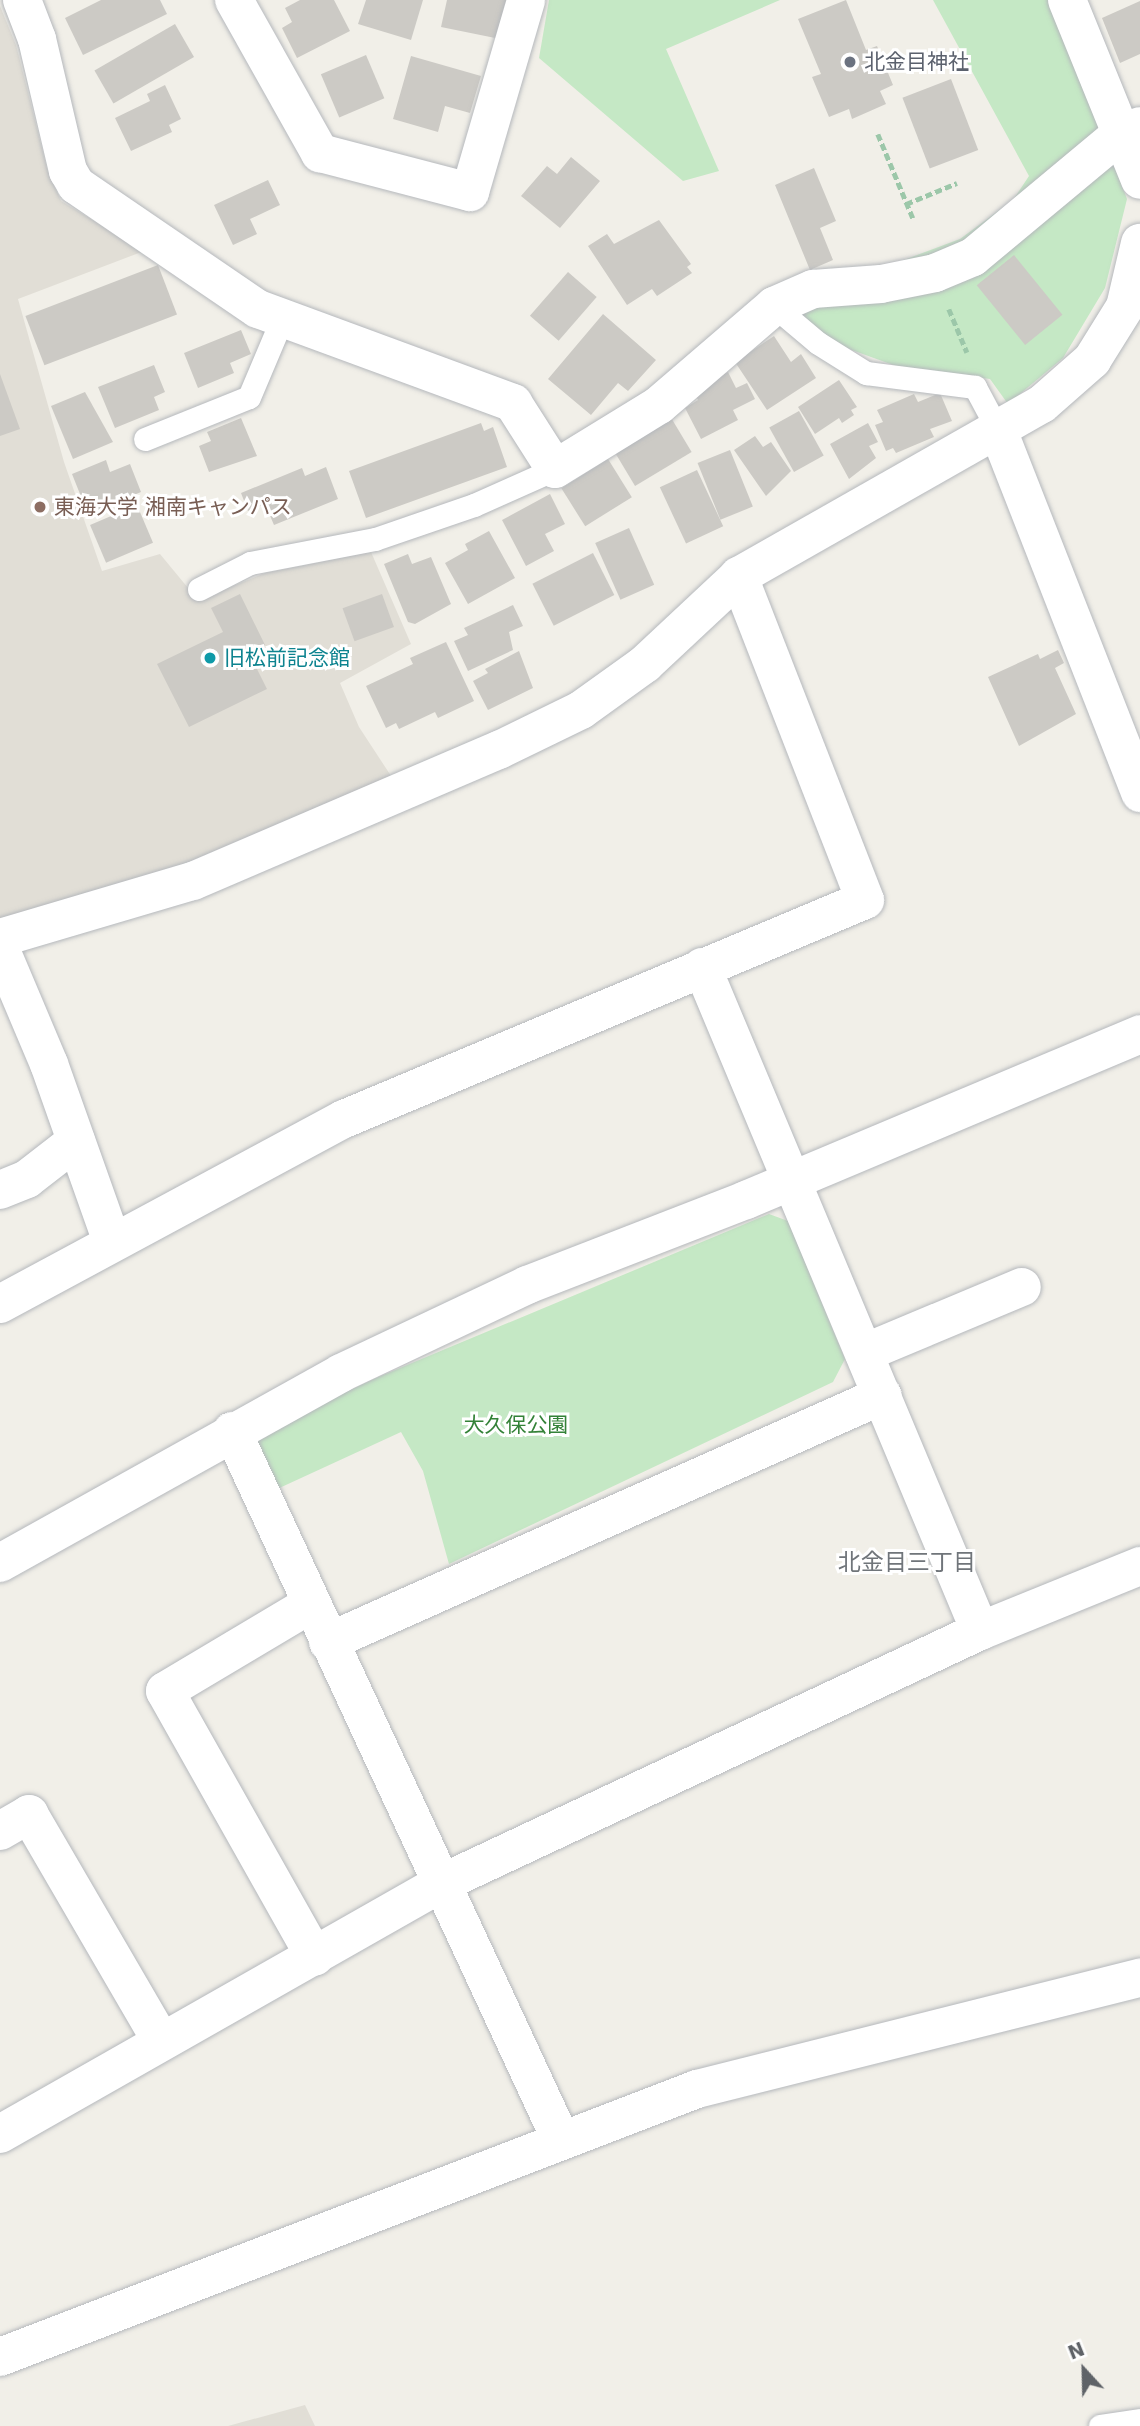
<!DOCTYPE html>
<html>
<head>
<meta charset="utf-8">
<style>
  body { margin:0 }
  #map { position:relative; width:1140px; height:2426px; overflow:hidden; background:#f1efe8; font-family:"DejaVu Sans","Noto Sans JP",sans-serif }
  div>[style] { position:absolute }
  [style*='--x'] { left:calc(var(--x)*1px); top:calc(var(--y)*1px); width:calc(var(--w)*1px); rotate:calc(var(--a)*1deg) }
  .education>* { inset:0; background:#e1ded6 }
  .green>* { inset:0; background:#c5e8c5 }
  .building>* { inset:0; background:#cccac5; transform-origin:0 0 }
  .path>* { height:4.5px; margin-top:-2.25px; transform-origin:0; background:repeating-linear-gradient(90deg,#9cc7a9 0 7px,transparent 0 10.5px) }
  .roads { filter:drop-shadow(0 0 2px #b5b8bc) drop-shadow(0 0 2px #b5b8bc) }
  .service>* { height:23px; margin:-11.5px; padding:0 11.5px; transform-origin:11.5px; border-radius:11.5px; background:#fff }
  .minor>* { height:38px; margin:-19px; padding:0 19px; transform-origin:19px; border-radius:19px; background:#fff }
  .tertiary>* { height:38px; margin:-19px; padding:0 19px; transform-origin:19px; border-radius:19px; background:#fff }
  .dots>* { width:19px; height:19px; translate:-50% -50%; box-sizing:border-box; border:4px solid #fff; border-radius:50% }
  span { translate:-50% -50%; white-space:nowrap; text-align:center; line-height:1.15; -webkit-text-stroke:6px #fff; paint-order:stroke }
  .worship-label { font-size:21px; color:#5b616d }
  .left { translate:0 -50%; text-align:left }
  .education-label { font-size:21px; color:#785e54 }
  .culture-label { font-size:21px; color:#0d838f }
  .park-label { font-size:21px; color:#348238 }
  .neighbourhood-label { font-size:23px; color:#70757a }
  .north { position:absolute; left:1049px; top:2335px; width:70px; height:70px; -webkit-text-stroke:5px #fff; paint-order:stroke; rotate:338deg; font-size:19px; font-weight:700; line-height:28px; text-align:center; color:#5f6368 }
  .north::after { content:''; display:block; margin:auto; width:24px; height:32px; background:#5f6368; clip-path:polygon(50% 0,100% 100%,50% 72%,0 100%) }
</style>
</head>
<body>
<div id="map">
  <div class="education">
    <div style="clip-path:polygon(0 6px,16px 45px,48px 172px,61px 201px,144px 251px,18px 299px,64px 462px,102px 571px,160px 554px,198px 600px,265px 573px,371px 552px,411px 644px,340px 683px,359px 727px,395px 782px,194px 868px,0 922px)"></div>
    <div style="clip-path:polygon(305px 2405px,315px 2426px,228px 2426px)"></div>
  </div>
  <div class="green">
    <div style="clip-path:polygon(549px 0,780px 0,666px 49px,719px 171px,683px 181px,539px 58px)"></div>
    <div style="clip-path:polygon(933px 0,1050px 0,1127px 199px,1105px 288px,1063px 358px,1008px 404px,990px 379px,896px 366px,835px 344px,771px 291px,901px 261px,960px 239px,1013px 200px,1029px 176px)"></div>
    <div style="clip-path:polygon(769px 1214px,788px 1221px,845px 1359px,833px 1382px,449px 1564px,423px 1471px,401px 1432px,275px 1490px,250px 1437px,376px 1378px)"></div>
  </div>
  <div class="building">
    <div style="clip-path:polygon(101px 0,160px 0,167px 14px,83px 55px,65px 18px)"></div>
    <div style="clip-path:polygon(300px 0,334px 0,350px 31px,297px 58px,282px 28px,292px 22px,285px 8px)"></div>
    <div style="clip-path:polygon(366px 0,423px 0,411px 40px,358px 24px)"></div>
    <div style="clip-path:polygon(447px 0,513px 0,505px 40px,441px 27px)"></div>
    <div style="clip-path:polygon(846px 0,866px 50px,877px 46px,893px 85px,880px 91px,886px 104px,852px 119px,849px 109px,829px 117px,812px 77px,821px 74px,798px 19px)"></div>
    <div style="clip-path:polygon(1140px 1px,1140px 54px,1120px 63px,1102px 18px)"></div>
    <div style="left:175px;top:24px;width:38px;height:93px;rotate:60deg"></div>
    <div style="left:366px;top:55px;width:47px;height:49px;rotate:67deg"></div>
    <div style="clip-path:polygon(411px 56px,481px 76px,470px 113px,445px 106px,438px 132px,393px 119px)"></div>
    <div style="left:951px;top:79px;width:76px;height:52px;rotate:69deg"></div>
    <div style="clip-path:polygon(165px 85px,181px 119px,169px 125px,172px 132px,131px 151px,115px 118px,150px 101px,147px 94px)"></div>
    <div style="clip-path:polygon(571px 157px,600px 181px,560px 228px,521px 196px,547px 166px,557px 174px)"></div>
    <div style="clip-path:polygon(814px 168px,836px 221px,820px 228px,833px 260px,810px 270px,775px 185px)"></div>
    <div style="clip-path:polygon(268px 180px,280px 205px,250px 219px,257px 234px,233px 245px,214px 205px)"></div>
    <div style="clip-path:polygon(659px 220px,691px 264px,687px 267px,692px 273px,657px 296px,652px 289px,627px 305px,588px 246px,607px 234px,614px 244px)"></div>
    <div style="left:1014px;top:255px;width:77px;height:48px;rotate:51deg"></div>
    <div style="left:158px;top:265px;width:53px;height:142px;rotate:69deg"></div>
    <div style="left:568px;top:272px;width:38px;height:58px;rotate:41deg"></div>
    <div style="clip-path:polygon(603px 314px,656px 360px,628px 391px,618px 383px,591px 415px,548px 379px)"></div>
    <div style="clip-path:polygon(241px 330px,251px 354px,230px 363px,234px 373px,198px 388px,184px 353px)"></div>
    <div style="clip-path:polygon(774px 336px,791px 362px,801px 354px,816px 378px,767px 410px,735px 362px)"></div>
    <div style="clip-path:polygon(154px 365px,165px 392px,154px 397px,159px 410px,115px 428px,98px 387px)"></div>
    <div style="clip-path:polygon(728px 372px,736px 388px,747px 383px,755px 399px,733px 410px,738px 420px,701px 439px,685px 408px,698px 400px,693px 390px)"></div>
    <div style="clip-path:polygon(0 374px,20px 429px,0 436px)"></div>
    <div style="clip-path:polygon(839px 380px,857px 407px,851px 410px,854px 415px,842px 423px,839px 418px,815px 434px,798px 407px)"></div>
    <div style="clip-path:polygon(85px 392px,113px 442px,73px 459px,51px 406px)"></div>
    <div style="clip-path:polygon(940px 393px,952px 421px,930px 429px,934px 437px,896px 453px,893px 448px,886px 451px,875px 425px,883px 422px,877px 410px,914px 394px,918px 402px)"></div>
    <div style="left:799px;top:411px;width:51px;height:34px;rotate:61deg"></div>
    <div style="left:670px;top:416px;width:42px;height:66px;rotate:59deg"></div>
    <div style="clip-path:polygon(241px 418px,257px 456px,209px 472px,199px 446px,211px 441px,207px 432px)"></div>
    <div style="clip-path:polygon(481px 423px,484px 431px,493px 427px,507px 467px,366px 518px,349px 471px)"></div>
    <div style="clip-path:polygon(868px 423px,878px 442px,869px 446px,876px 458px,849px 479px,830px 444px)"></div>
    <div style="clip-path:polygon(755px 436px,763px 447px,771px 442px,791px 471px,766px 496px,734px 450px)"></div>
    <div style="left:730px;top:450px;width:61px;height:35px;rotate:68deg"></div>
    <div style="left:608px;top:459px;width:45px;height:55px;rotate:58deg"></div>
    <div style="clip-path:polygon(106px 460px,110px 472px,130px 464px,141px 492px,88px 514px,72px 474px)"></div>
    <div style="clip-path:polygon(326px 467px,338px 499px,274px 525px,265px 504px,248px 511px,241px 493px,302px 468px,305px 476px)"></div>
    <div style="left:697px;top:470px;width:62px;height:41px;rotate:65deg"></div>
    <div style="clip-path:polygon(550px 494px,565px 524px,545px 534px,554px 551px,526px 566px,502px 520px)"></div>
    <div style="left:137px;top:505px;width:41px;height:51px;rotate:67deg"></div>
    <div style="left:629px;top:528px;width:62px;height:37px;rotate:66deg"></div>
    <div style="clip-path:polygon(489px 531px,515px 578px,468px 604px,445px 563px,468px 550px,465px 544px)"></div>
    <div style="left:593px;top:553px;width:47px;height:68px;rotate:63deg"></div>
    <div style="clip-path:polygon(408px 554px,412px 564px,431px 557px,451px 604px,415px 624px,408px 622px,384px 564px)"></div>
    <div style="clip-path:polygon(240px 594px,265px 645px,249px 653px,267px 689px,189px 727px,157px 664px,223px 632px,211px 608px)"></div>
    <div style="left:382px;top:594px;width:35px;height:42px;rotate:70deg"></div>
    <div style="clip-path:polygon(513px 605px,523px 626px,509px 632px,513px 650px,468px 671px,454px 641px,468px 635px,464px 628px)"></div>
    <div style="clip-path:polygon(446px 642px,474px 701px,438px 718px,435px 712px,399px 729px,396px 723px,386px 728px,366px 686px,413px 664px,410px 658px)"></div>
    <div style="clip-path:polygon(1058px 650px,1064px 663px,1055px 668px,1076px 714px,1019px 746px,988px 677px,1038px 654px,1040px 659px)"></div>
    <div style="clip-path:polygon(519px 651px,533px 688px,488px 710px,473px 681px,488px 673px,485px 669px)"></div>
  </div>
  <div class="path">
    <div style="--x:878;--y:134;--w:91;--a:67.4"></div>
    <div style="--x:906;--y:204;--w:55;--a:-22.4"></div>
    <div style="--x:949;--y:309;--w:47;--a:67.3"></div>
  </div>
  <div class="roads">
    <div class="service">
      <div style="--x:774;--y:306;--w:57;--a:40.1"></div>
      <div style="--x:818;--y:343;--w:57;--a:32"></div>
      <div style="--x:866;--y:373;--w:110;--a:7.3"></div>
      <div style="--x:975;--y:387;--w:49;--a:61.9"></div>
      <div style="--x:145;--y:439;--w:112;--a:-22"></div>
      <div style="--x:249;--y:397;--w:85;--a:-67.1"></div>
      <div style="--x:199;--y:589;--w:57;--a:-27"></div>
      <div style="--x:250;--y:563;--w:127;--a:-10.9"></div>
      <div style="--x:375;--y:539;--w:105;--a:-19"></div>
      <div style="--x:474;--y:505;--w:89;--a:-24"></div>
      <div style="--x:1100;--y:2426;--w:40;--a:-8.5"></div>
    </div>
    <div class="minor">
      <div style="--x:22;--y:0;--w:42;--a:69"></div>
      <div style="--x:37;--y:39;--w:136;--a:76.8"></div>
      <div style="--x:68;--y:171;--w:16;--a:60"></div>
      <div style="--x:76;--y:185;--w:220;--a:34.3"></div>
      <div style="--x:258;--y:309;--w:272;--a:20.2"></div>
      <div style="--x:513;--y:403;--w:78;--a:57.5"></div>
      <div style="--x:555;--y:469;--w:122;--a:-31.6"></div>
      <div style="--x:659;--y:405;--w:152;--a:-40.7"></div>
      <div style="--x:774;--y:306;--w:43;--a:-23.6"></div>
      <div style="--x:813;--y:289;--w:68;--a:-4.2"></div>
      <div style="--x:881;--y:284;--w:55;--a:-11.5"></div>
      <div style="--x:935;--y:273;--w:41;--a:-22.8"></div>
      <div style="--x:973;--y:257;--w:194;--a:-39.8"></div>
      <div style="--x:1122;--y:133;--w:19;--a:-21"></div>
      <div style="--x:234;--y:0;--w:176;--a:60.7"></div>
      <div style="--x:320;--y:153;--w:155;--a:14.6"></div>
      <div style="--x:470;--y:192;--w:200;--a:-73.7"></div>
      <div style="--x:1067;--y:0;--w:194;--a:67.9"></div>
      <div style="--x:998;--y:430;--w:390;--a:68.6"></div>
      <div style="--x:0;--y:938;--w:201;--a:-16.5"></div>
      <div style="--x:193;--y:881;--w:333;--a:-23.2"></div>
      <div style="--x:499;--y:750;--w:91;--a:-26"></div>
      <div style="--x:581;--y:710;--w:79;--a:-35.7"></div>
      <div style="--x:645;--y:664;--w:129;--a:-43.1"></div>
      <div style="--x:739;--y:576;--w:348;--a:-29.6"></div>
      <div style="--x:1042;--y:404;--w:67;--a:-41.3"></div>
      <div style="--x:1092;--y:360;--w:62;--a:-58.1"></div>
      <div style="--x:1125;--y:307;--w:66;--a:-76.8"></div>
      <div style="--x:0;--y:948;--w:126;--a:67.1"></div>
      <div style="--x:49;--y:1064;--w:189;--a:70.5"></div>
      <div style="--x:702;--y:967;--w:720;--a:67.28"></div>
      <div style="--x:0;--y:1190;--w:29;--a:-22"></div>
      <div style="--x:27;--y:1179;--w:62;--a:-37.8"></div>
      <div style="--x:0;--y:1304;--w:391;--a:-28.3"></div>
      <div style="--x:344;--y:1119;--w:565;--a:-22.8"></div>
      <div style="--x:865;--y:900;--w:348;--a:-111.3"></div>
      <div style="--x:864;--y:1353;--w:171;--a:-22.7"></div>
      <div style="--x:232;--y:1431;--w:779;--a:65.11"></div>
      <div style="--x:311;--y:1604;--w:170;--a:149.2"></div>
      <div style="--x:165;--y:1691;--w:305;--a:60.6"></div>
      <div style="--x:328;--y:1642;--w:607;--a:-23.99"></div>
      <div style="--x:0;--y:1831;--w:34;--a:-30"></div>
      <div style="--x:29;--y:1814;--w:263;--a:59.8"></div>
      <div style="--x:0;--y:2134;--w:506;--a:-29.6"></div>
      <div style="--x:440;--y:1884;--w:596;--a:-25.1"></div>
      <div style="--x:980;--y:1631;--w:173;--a:-22.1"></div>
      <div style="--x:0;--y:2357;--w:747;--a:-21.03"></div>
      <div style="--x:697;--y:2089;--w:457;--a:-14.1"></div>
    </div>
    <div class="tertiary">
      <div style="--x:0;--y:1563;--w:390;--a:-29.1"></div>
      <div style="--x:341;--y:1373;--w:206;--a:-25.3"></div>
      <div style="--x:527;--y:1285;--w:235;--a:-21.2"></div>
      <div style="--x:746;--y:1200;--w:428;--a:-22.8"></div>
    </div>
  </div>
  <div class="dots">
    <div style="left:850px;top:62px;background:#6b7280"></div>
    <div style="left:40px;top:507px;background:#8d6e63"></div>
    <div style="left:210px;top:658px;background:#0f9aa8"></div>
  </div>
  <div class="worship-label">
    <span class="left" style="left:864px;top:62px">北金目神社</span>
  </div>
  <div class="education-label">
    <span class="left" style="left:54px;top:507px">東海大学 湘南キャンパス</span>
  </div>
  <div class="culture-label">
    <span class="left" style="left:224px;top:658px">旧松前記念館</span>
  </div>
  <div class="park-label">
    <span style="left:516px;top:1425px">大久保公園</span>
  </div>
  <div class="neighbourhood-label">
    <span style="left:907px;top:1562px">北金目三丁目</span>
  </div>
  <div class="north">N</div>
</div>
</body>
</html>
